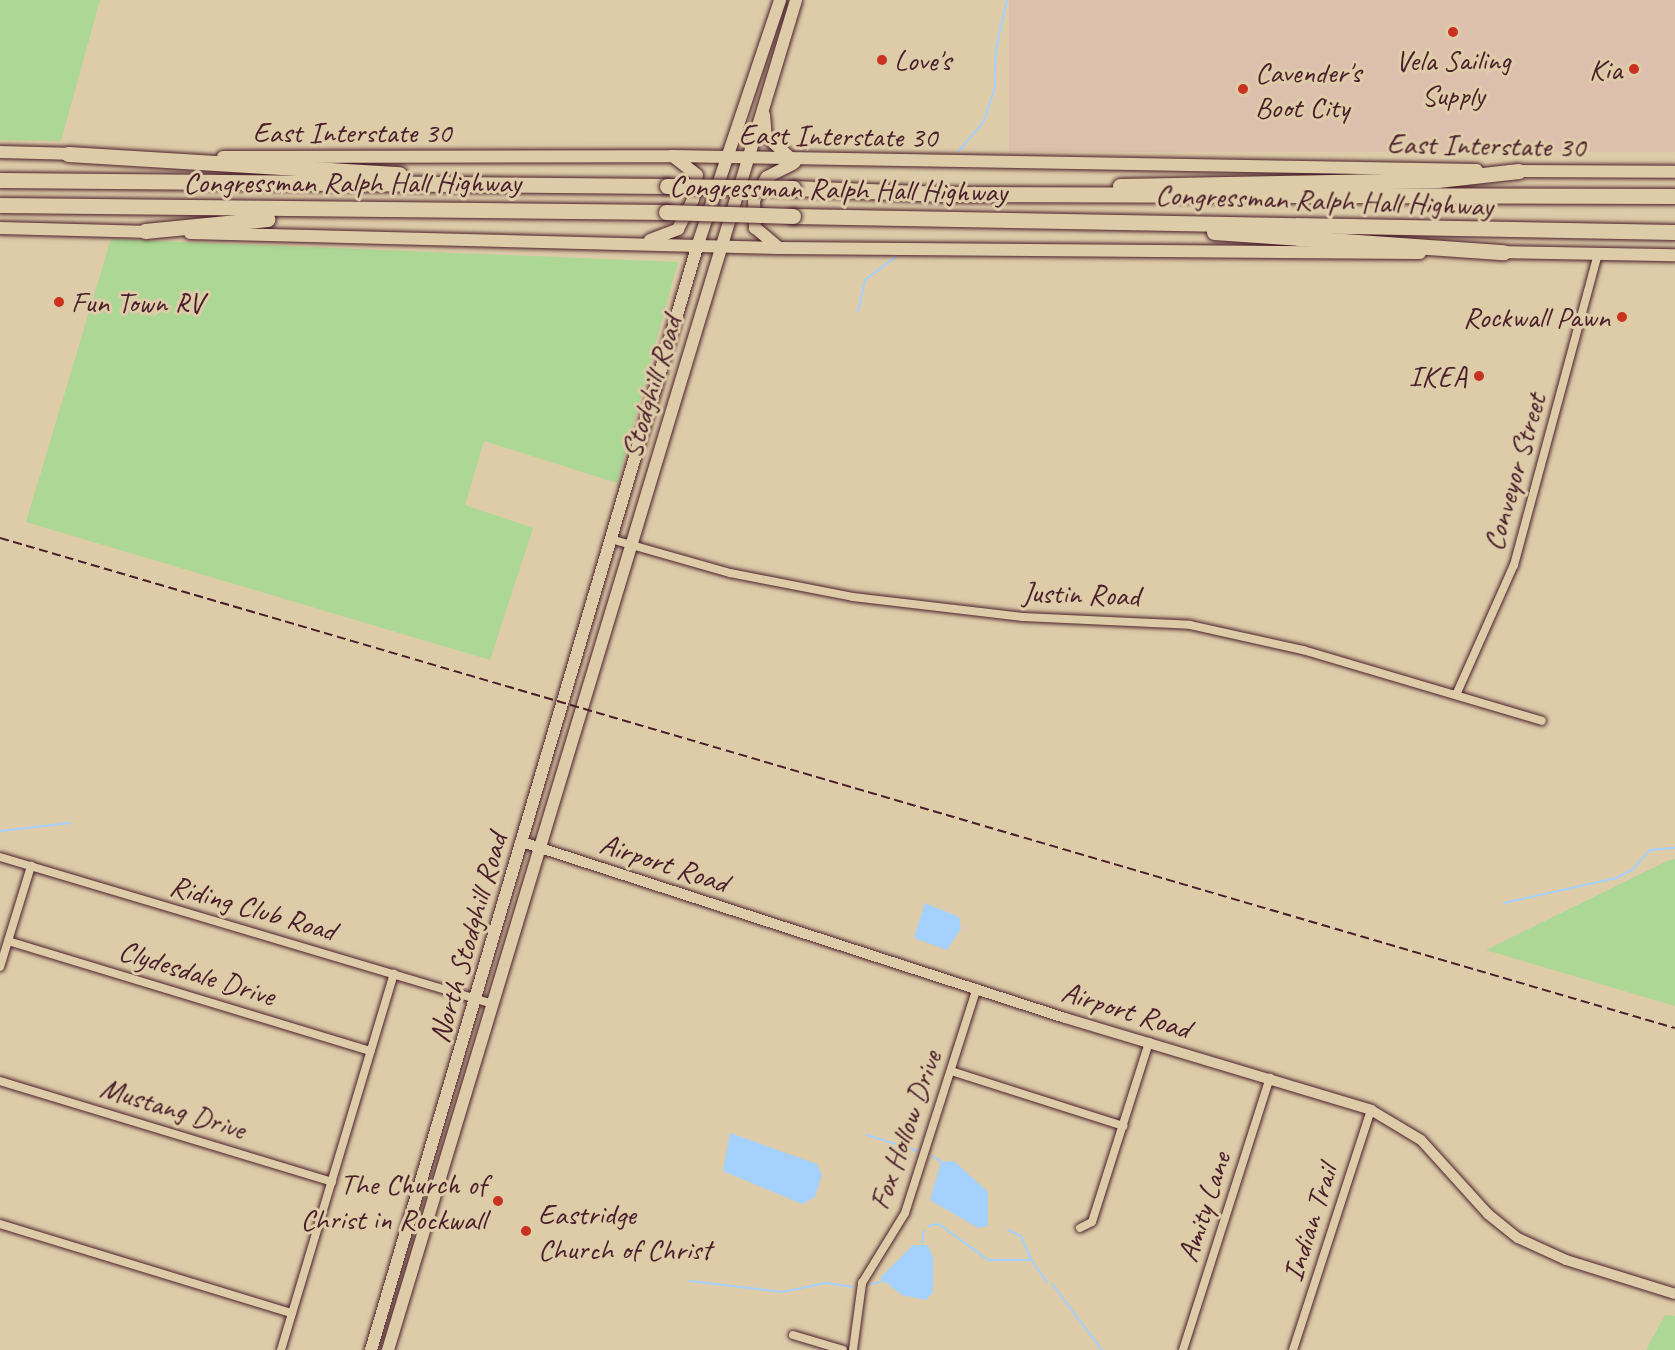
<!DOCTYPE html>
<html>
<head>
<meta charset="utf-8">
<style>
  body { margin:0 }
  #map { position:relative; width:1675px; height:1350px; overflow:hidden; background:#decca9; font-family:Caveat,sans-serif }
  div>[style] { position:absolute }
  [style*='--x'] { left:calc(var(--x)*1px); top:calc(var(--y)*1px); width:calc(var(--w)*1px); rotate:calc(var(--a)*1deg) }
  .built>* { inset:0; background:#dcbfad; transform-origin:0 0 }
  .green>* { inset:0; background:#acd795 }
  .water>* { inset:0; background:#a4d1ff }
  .stream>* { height:2px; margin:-1px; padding:0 1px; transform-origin:1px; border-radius:1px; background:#a4d1ff }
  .roads { filter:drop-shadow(0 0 2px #4a1f2b) drop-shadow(0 0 2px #4a1f2b) }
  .minor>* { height:8px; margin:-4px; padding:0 4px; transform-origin:4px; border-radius:4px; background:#decca9 }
  .tertiary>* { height:10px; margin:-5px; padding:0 5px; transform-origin:5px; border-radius:5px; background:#decca9 }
  .secondary>* { height:12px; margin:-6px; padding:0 6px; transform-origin:6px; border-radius:6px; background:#decca9 }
  .motorway>* { height:15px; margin:-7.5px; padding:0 7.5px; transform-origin:7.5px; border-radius:7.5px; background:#decca9 }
  .rail>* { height:2px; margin-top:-1px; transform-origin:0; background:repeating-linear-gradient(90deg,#4a1f2b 0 9px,transparent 0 13.5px) }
  .bridges { filter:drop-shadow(0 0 2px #4a1f2b) drop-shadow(0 0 2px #4a1f2b) }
  .motorway-bridge>* { height:15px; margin:-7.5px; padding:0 7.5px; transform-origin:7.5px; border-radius:7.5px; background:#decca9 }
  .dots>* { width:16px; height:16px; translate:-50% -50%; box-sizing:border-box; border:3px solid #decca9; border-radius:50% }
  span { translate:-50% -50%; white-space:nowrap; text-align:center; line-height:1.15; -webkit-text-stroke:6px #decca9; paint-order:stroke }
  .poi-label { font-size:30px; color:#4a1f2b }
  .left { translate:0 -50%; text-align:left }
  .right { translate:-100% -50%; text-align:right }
  .street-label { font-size:30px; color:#4a1f2b }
</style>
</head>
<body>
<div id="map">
  <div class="built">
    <div style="left:1009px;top:0;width:666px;height:152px"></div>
  </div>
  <div class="green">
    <div style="clip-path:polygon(0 0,100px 0,61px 141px,0 140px)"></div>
    <div style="clip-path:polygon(111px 239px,678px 262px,617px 483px,484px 441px,465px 505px,533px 528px,490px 660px,26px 522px)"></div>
    <div style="clip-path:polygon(1675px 859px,1675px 1006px,1486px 950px,1667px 861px)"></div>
    <div style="clip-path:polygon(1665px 1315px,1675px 1316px,1675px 1350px,1646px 1350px)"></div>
  </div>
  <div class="water">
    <div style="clip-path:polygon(925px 903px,959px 917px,961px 929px,947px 950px,914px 938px)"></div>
    <div style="clip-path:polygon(730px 1133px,817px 1164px,822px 1175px,815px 1197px,802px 1204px,723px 1171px)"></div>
    <div style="clip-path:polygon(954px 1161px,988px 1192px,988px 1226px,978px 1228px,930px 1200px,941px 1162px)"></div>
    <div style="clip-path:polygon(913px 1245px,928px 1245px,933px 1258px,933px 1292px,926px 1300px,902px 1295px,880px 1278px)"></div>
  </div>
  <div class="stream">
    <div style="--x:959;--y:151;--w:39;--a:-50"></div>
    <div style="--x:984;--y:121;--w:35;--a:-72"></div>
    <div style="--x:995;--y:88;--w:39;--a:-89"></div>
    <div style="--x:996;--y:49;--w:50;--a:-77.3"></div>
    <div style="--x:858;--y:311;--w:32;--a:-77"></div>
    <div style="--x:865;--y:280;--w:39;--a:-37"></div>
    <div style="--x:0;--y:831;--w:70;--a:-6.5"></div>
    <div style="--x:1504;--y:903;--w:115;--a:-12.6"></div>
    <div style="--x:1616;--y:878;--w:18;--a:-27"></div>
    <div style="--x:1632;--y:870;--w:27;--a:-48"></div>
    <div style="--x:1650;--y:850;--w:25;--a:-5"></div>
    <div style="--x:867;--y:1135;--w:53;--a:17.4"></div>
    <div style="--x:932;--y:1156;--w:15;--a:32"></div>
    <div style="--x:929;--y:1226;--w:10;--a:-11"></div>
    <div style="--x:939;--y:1224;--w:61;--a:36.3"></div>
    <div style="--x:988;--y:1260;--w:43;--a:0"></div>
    <div style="--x:1031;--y:1260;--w:27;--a:54"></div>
    <div style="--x:1008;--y:1230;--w:14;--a:25"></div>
    <div style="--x:1021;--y:1236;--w:25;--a:67"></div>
    <div style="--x:922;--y:1243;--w:13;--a:-81"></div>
    <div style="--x:690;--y:1281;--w:93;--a:6.8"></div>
    <div style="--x:782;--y:1292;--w:45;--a:-11.6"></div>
    <div style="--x:826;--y:1283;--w:27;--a:8"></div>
    <div style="--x:872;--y:1284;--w:12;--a:-14"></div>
    <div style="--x:1052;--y:1284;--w:83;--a:52.9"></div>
  </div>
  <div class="roads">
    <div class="minor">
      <div style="--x:614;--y:540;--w:121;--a:15.9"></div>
      <div style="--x:730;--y:573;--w:125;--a:11"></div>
      <div style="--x:853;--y:597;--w:171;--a:6.7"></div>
      <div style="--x:1023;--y:617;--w:167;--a:2.7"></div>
      <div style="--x:1190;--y:625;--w:116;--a:12.5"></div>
      <div style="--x:1303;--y:650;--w:249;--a:16.5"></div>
      <div style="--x:1456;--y:695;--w:142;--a:-66"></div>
      <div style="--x:1514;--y:565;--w:322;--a:-74.9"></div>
      <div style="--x:0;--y:857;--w:514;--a:16.6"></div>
      <div style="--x:8;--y:941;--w:379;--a:16.9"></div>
      <div style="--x:0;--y:967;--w:106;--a:-72.9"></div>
      <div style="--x:951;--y:1071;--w:181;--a:17.7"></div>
      <div style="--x:0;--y:1081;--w:347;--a:16.9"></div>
      <div style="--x:0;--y:1224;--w:305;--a:17"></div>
      <div style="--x:1080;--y:1228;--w:13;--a:-27"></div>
      <div style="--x:1092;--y:1222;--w:189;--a:-72.4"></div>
      <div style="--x:793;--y:1335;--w:52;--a:16.7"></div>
      <div style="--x:281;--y:1350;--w:393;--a:-73.3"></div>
      <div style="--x:853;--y:1350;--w:68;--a:-82.3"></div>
      <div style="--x:862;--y:1283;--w:82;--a:-58.4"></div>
      <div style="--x:905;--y:1213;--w:236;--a:-72.3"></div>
      <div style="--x:1183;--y:1350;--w:286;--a:-72.3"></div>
      <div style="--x:1293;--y:1350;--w:252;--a:-72"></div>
    </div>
    <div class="tertiary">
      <div style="--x:522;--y:842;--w:571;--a:17.96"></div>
      <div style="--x:1065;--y:1018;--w:320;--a:16.7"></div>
      <div style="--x:1371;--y:1110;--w:58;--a:31"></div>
      <div style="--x:1421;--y:1140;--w:100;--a:47.8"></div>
      <div style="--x:1488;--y:1214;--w:38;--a:39"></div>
      <div style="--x:1518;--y:1238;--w:53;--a:24.6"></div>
      <div style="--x:1566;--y:1260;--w:114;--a:17.3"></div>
    </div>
    <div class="secondary">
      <div style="--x:764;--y:115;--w:21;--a:85"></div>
      <div style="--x:766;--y:136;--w:39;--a:42"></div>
      <div style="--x:0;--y:152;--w:77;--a:1.5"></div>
      <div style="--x:223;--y:157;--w:448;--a:-0.1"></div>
      <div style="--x:671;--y:156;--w:806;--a:1"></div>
      <div style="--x:1510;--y:171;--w:165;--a:0.3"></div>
      <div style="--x:0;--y:228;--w:152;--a:1.5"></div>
      <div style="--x:190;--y:233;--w:588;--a:1.46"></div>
      <div style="--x:778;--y:248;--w:642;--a:0.45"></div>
      <div style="--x:650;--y:240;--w:30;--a:-21"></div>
      <div style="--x:678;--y:229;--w:34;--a:-63"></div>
      <div style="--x:693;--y:199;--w:24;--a:-81"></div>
      <div style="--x:697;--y:175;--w:28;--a:-142"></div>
      <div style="--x:778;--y:247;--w:30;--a:-140"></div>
      <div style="--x:755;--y:228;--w:28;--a:-92"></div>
      <div style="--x:754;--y:200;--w:26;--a:-61"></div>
      <div style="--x:767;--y:177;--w:29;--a:-27"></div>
      <div style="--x:1495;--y:252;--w:180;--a:1"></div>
      <div style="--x:371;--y:1350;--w:1153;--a:-73.53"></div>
      <div style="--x:698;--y:244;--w:257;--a:-71.4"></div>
      <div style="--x:388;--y:1350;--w:1410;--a:-73.18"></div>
    </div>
    <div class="motorway">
      <div style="--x:68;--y:154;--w:332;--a:3.5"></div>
      <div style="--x:0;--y:180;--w:667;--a:0.52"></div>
      <div style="--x:1120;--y:186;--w:318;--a:-1.1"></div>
      <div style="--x:1438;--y:180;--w:81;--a:-6.4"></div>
      <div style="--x:793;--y:188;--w:150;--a:2.3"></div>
      <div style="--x:943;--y:194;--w:732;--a:0.16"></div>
      <div style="--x:0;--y:205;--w:666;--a:0.6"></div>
      <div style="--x:793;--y:216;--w:882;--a:1.04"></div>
      <div style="--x:145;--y:231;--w:123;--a:-5.6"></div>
      <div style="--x:1214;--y:232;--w:290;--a:4"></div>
    </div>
  </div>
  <div class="rail">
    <div style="--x:0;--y:538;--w:1745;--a:16.31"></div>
  </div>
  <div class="bridges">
    <div class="motorway-bridge">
      <div style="--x:667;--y:186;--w:126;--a:0.9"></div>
      <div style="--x:666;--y:212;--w:127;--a:1.8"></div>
    </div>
  </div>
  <div class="dots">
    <div style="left:1453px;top:32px;background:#c8321e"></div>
    <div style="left:882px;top:60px;background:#c8321e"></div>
    <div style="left:1634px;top:69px;background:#c8321e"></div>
    <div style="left:1243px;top:89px;background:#c8321e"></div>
    <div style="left:59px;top:302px;background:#c8321e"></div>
    <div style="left:1622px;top:317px;background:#c8321e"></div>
    <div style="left:1479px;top:376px;background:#c8321e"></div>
    <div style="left:498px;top:1201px;background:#c8321e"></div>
    <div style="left:526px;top:1231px;background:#c8321e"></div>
  </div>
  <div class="poi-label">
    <span class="left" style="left:894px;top:60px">Love's</span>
    <span style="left:1453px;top:77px">Vela Sailing<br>Supply</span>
    <span class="right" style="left:1622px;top:69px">Kia</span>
    <span class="left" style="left:1255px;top:89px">Cavender's<br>Boot City</span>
    <span class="left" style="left:71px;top:302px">Fun Town RV</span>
    <span class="right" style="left:1610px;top:317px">Rockwall Pawn</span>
    <span class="right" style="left:1467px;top:376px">IKEA</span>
    <span class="right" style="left:486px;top:1201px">The Church of<br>Christ in Rockwall</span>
    <span class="left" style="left:538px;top:1231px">Eastridge<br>Church of Christ</span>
  </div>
  <div class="street-label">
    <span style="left:352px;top:132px">East Interstate 30</span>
    <span style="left:838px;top:136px;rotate:1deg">East Interstate 30</span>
    <span style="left:1486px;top:145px;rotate:1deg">East Interstate 30</span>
    <span style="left:352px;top:182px">Congressman Ralph Hall Highway</span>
    <span style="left:838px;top:189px;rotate:1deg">Congressman Ralph Hall Highway</span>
    <span style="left:1324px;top:200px;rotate:2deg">Congressman Ralph Hall Highway</span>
    <span style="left:651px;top:387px;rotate:-73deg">Stodghill Road</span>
    <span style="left:1514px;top:472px;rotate:-74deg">Conveyor Street</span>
    <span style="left:1081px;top:594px;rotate:2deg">Justin Road</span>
    <span style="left:664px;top:863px;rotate:18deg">Airport Road</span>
    <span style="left:253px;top:908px;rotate:16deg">Riding Club Road</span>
    <span style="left:468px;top:938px;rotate:-74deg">North Stodghill Road</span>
    <span style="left:197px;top:973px;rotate:17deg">Clydesdale Drive</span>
    <span style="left:1126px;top:1010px;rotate:17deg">Airport Road</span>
    <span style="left:173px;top:1108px;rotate:17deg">Mustang Drive</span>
    <span style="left:905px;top:1130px;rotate:-71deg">Fox Hollow Drive</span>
    <span style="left:1204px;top:1207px;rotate:-72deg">Amity Lane</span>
    <span style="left:1310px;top:1223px;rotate:-72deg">Indian Trail</span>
  </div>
</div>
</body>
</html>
